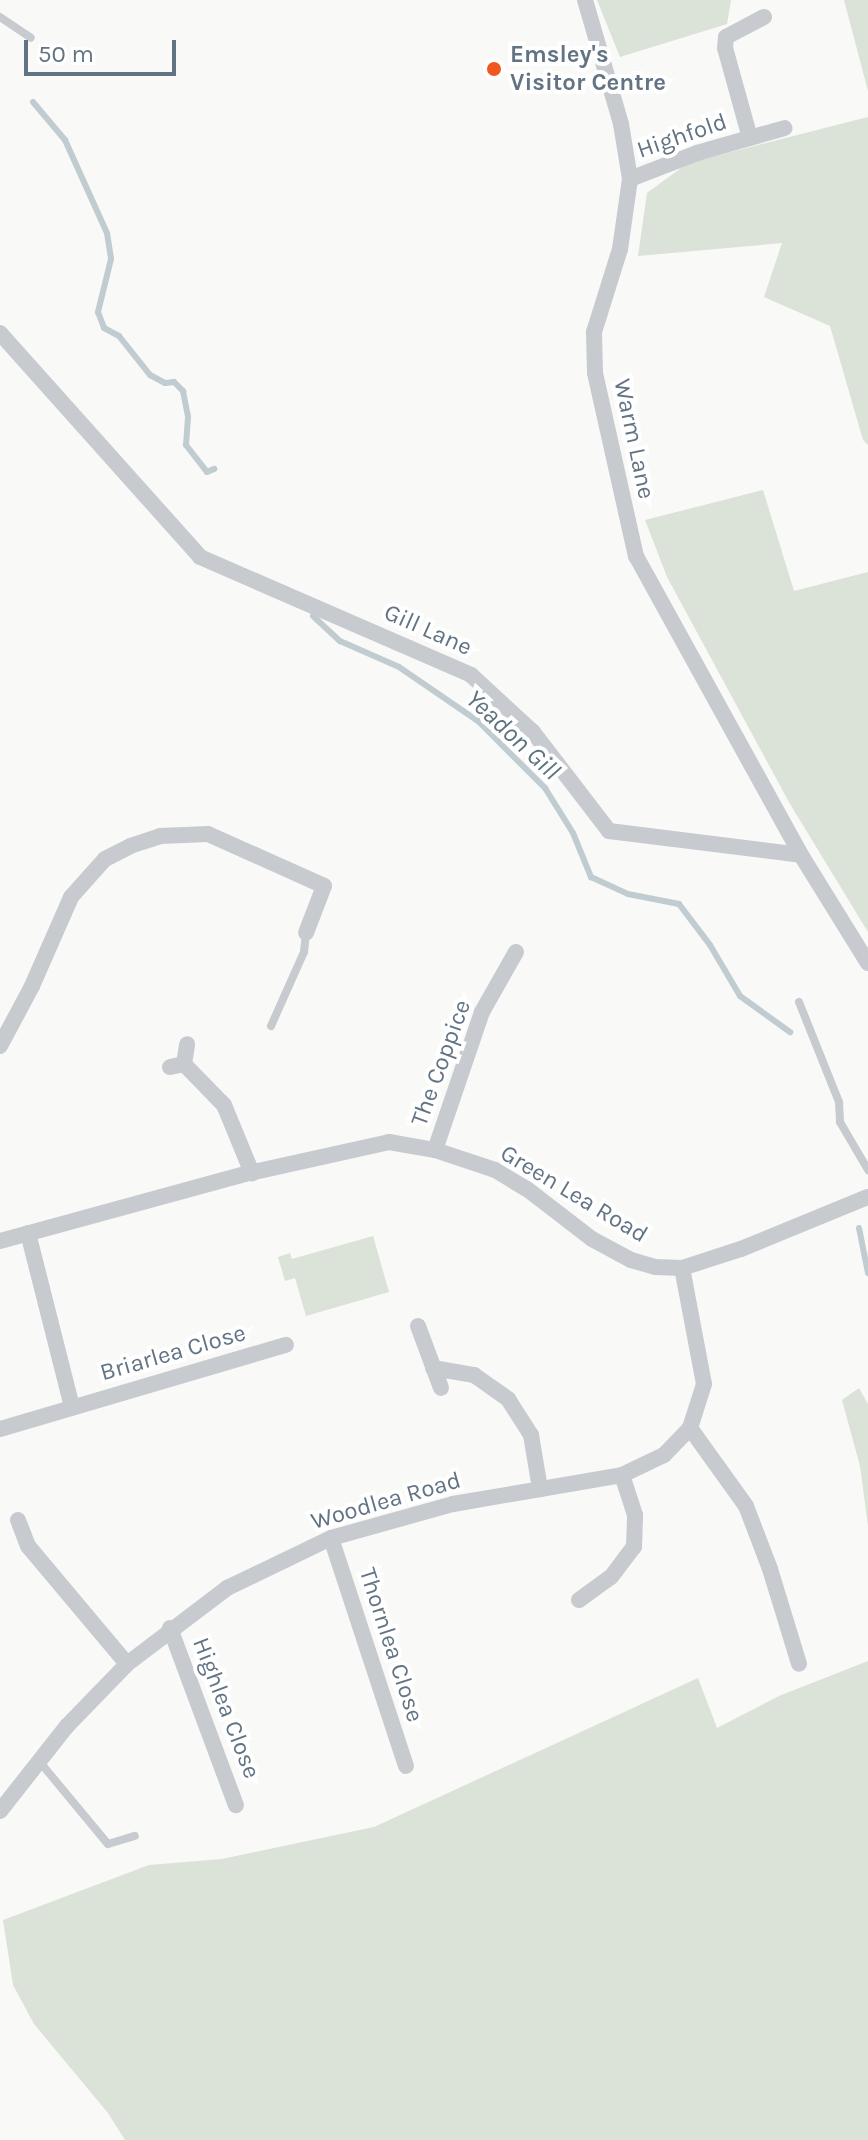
<!DOCTYPE html>
<html>
<head>
<meta charset="utf-8">
<style>
  body { margin:0 }
  #map { position:relative; width:868px; height:2140px; overflow:hidden; background:#f9f9f7; font-family:Karla,sans-serif }
  div>[style] { position:absolute }
  [style*='--x'] { left:calc(var(--x)*1px); top:calc(var(--y)*1px); width:calc(var(--w)*1px); rotate:calc(var(--a)*1deg) }
  .green>* { inset:0; background:#dbe2d7 }
  .stream>* { height:6px; margin:-3px; padding:0 3px; transform-origin:3px; border-radius:3px; background:#c1ccd1 }
  .lane>* { height:8px; margin:-4px; padding:0 4px; transform-origin:4px; border-radius:4px; background:#c7cbcf }
  .street>* { height:16px; margin:-8px; padding:0 8px; transform-origin:8px; border-radius:8px; background:#c7cbcf }
  .dots>* { width:22px; height:22px; translate:-50% -50%; box-sizing:border-box; border:4px solid #fff; border-radius:50% }
  span { translate:-50% -50%; white-space:nowrap; text-align:center; line-height:1.15; -webkit-text-stroke:8px #fff; paint-order:stroke }
  .poi-label { font-size:24px; color:#627484; font-weight:700 }
  .left { translate:0 -50%; text-align:left }
  .street-label { font-size:24px; color:#627484 }
  .water-label { font-size:26px; color:#5d747e; font-style:italic }
  .scale { position:absolute; left:24px; top:40px; width:152px; height:36px; box-sizing:border-box; border:4px solid #627484; border-top:0; padding-left:10px; font-size:24px; line-height:28px; white-space:nowrap; color:#627484; -webkit-text-stroke:6px #fff; paint-order:stroke }
</style>
</head>
<body>
<div id="map">
  <div class="green">
    <div style="clip-path:polygon(597px 0,731px 0,727px 24px,620px 57px)"></div>
    <div style="clip-path:polygon(844px 0,868px 0,868px 91px)"></div>
    <div style="clip-path:polygon(868px 117px,868px 445px,863px 440px,830px 326px,764px 297px,782px 243px,638px 256px,647px 193px,688px 163px)"></div>
    <div style="clip-path:polygon(763px 490px,794px 591px,868px 572px,868px 932px,790px 804px,667px 577px,645px 520px)"></div>
    <div style="clip-path:polygon(373px 1236px,389px 1292px,306px 1316px,295px 1278px,285px 1281px,278px 1257px,290px 1253px,292px 1259px)"></div>
    <div style="clip-path:polygon(859px 1388px,868px 1404px,868px 1526px,860px 1466px,842px 1400px)"></div>
    <div style="clip-path:polygon(868px 1661px,868px 2140px,125px 2140px,108px 2113px,34px 2024px,13px 1985px,3px 1920px,149px 1865px,222px 1859px,374px 1827px,698px 1678px,717px 1728px,779px 1696px)"></div>
  </div>
  <div class="stream">
    <div style="--x:33;--y:102;--w:50;--a:49.9"></div>
    <div style="--x:65;--y:140;--w:102;--a:65.7"></div>
    <div style="--x:107;--y:233;--w:26;--a:81"></div>
    <div style="--x:111;--y:259;--w:55;--a:103.8"></div>
    <div style="--x:98;--y:312;--w:17;--a:69"></div>
    <div style="--x:104;--y:328;--w:17;--a:28"></div>
    <div style="--x:119;--y:336;--w:50;--a:51.5"></div>
    <div style="--x:150;--y:375;--w:17;--a:28"></div>
    <div style="--x:165;--y:383;--w:9;--a:-6"></div>
    <div style="--x:174;--y:382;--w:13;--a:45"></div>
    <div style="--x:183;--y:391;--w:26;--a:79"></div>
    <div style="--x:188;--y:417;--w:28;--a:94"></div>
    <div style="--x:186;--y:445;--w:34;--a:52"></div>
    <div style="--x:207;--y:472;--w:8;--a:-23"></div>
    <div style="--x:313;--y:616;--w:37;--a:43"></div>
    <div style="--x:340;--y:641;--w:64;--a:23.8"></div>
    <div style="--x:399;--y:667;--w:96;--a:34.4"></div>
    <div style="--x:478;--y:721;--w:95;--a:45"></div>
    <div style="--x:545;--y:788;--w:53;--a:58.1"></div>
    <div style="--x:573;--y:833;--w:48;--a:67.8"></div>
    <div style="--x:591;--y:877;--w:41;--a:24.7"></div>
    <div style="--x:628;--y:894;--w:52;--a:11.1"></div>
    <div style="--x:679;--y:904;--w:51;--a:52.9"></div>
    <div style="--x:710;--y:945;--w:59;--a:59.5"></div>
    <div style="--x:740;--y:996;--w:62;--a:35.8"></div>
    <div style="--x:859;--y:1228;--w:46;--a:78.7"></div>
  </div>
  <div class="lane">
    <div style="--x:0;--y:17;--w:37;--a:34"></div>
    <div style="--x:799;--y:1002;--w:108;--a:68.2"></div>
    <div style="--x:839;--y:1102;--w:20;--a:87"></div>
    <div style="--x:840;--y:1122;--w:56;--a:59.7"></div>
    <div style="--x:271;--y:1026;--w:81;--a:-66"></div>
    <div style="--x:304;--y:952;--w:19;--a:-84"></div>
    <div style="--x:39;--y:1761;--w:108;--a:50.3"></div>
    <div style="--x:108;--y:1844;--w:28;--a:-17"></div>
  </div>
  <div class="street">
    <div style="--x:585;--y:0;--w:129;--a:73.8"></div>
    <div style="--x:621;--y:124;--w:56;--a:80.7"></div>
    <div style="--x:630;--y:179;--w:71;--a:98.1"></div>
    <div style="--x:620;--y:249;--w:87;--a:107.4"></div>
    <div style="--x:594;--y:332;--w:41;--a:88.6"></div>
    <div style="--x:595;--y:373;--w:188;--a:77.4"></div>
    <div style="--x:636;--y:556;--w:342;--a:61.1"></div>
    <div style="--x:750;--y:138;--w:93;--a:-105.5"></div>
    <div style="--x:725;--y:48;--w:11;--a:-85"></div>
    <div style="--x:726;--y:37;--w:43;--a:-27.8"></div>
    <div style="--x:630;--y:179;--w:72;--a:-21.2"></div>
    <div style="--x:697;--y:153;--w:91;--a:-15.9"></div>
    <div style="--x:0;--y:333;--w:300;--a:48.2"></div>
    <div style="--x:200;--y:557;--w:296;--a:23.5"></div>
    <div style="--x:471;--y:675;--w:84;--a:42.6"></div>
    <div style="--x:533;--y:732;--w:125;--a:52.5"></div>
    <div style="--x:609;--y:831;--w:193;--a:7.1"></div>
    <div style="--x:801;--y:855;--w:127;--a:58.2"></div>
    <div style="--x:0;--y:1046;--w:68;--a:-61.9"></div>
    <div style="--x:32;--y:986;--w:97;--a:-66.3"></div>
    <div style="--x:71;--y:897;--w:51;--a:-48.2"></div>
    <div style="--x:105;--y:859;--w:28;--a:-27"></div>
    <div style="--x:130;--y:846;--w:32;--a:-18"></div>
    <div style="--x:160;--y:836;--w:48;--a:-2.4"></div>
    <div style="--x:208;--y:834;--w:127;--a:24.1"></div>
    <div style="--x:324;--y:886;--w:50;--a:111"></div>
    <div style="--x:184;--y:1064;--w:20;--a:-81"></div>
    <div style="--x:170;--y:1067;--w:14;--a:-12"></div>
    <div style="--x:184;--y:1064;--w:57;--a:45.7"></div>
    <div style="--x:224;--y:1105;--w:74;--a:67.6"></div>
    <div style="--x:435;--y:1150;--w:146;--a:-71.2"></div>
    <div style="--x:482;--y:1012;--w:69;--a:-60.5"></div>
    <div style="--x:28;--y:1233;--w:179;--a:75.8"></div>
    <div style="--x:0;--y:1241;--w:254;--a:-15.3"></div>
    <div style="--x:245;--y:1174;--w:148;--a:-12.5"></div>
    <div style="--x:389;--y:1142;--w:47;--a:9.9"></div>
    <div style="--x:435;--y:1150;--w:63;--a:18.4"></div>
    <div style="--x:495;--y:1170;--w:37;--a:31"></div>
    <div style="--x:527;--y:1189;--w:82;--a:37.6"></div>
    <div style="--x:592;--y:1239;--w:44;--a:28.3"></div>
    <div style="--x:631;--y:1260;--w:25;--a:16"></div>
    <div style="--x:655;--y:1267;--w:27;--a:2"></div>
    <div style="--x:682;--y:1268;--w:62;--a:-17.9"></div>
    <div style="--x:741;--y:1249;--w:137;--a:-22.3"></div>
    <div style="--x:418;--y:1326;--w:66;--a:69.6"></div>
    <div style="--x:433;--y:1368;--w:42;--a:9.7"></div>
    <div style="--x:474;--y:1375;--w:42;--a:35.2"></div>
    <div style="--x:508;--y:1399;--w:43;--a:57.4"></div>
    <div style="--x:531;--y:1435;--w:55;--a:80.5"></div>
    <div style="--x:690;--y:1428;--w:96;--a:54.3"></div>
    <div style="--x:746;--y:1506;--w:67;--a:69.1"></div>
    <div style="--x:770;--y:1569;--w:99;--a:73"></div>
    <div style="--x:0;--y:1429;--w:298;--a:-16.4"></div>
    <div style="--x:18;--y:1520;--w:28;--a:69"></div>
    <div style="--x:28;--y:1546;--w:154;--a:50"></div>
    <div style="--x:331;--y:1538;--w:240;--a:71.8"></div>
    <div style="--x:579;--y:1600;--w:39;--a:-36"></div>
    <div style="--x:611;--y:1577;--w:38;--a:-53"></div>
    <div style="--x:634;--y:1547;--w:32;--a:-88"></div>
    <div style="--x:635;--y:1515;--w:42;--a:-108"></div>
    <div style="--x:170;--y:1628;--w:189;--a:69.6"></div>
    <div style="--x:0;--y:1811;--w:108;--a:-51.8"></div>
    <div style="--x:67;--y:1726;--w:86;--a:-45.9"></div>
    <div style="--x:127;--y:1664;--w:126;--a:-37.2"></div>
    <div style="--x:227;--y:1588;--w:115;--a:-25.7"></div>
    <div style="--x:331;--y:1538;--w:127;--a:-15.6"></div>
    <div style="--x:453;--y:1504;--w:171;--a:-9.7"></div>
    <div style="--x:622;--y:1475;--w:47;--a:-25.5"></div>
    <div style="--x:664;--y:1455;--w:37;--a:-46"></div>
    <div style="--x:690;--y:1428;--w:46;--a:-72.3"></div>
    <div style="--x:704;--y:1384;--w:118;--a:-100.7"></div>
  </div>
  <div class="dots">
    <div style="left:494px;top:69px;background:#f05620"></div>
  </div>
  <div class="poi-label">
    <span class="left" style="left:510px;top:69px">Emsley's<br>Visitor Centre</span>
  </div>
  <div class="street-label">
    <span style="left:682px;top:136px;rotate:-19deg">Highfold</span>
    <span style="left:634px;top:439px;rotate:78deg">Warm Lane</span>
    <span style="left:428px;top:630px;rotate:24deg">Gill Lane</span>
    <span style="left:441px;top:1063px;rotate:-70deg">The Coppice</span>
    <span style="left:574px;top:1194px;rotate:31deg">Green Lea Road</span>
    <span style="left:173px;top:1353px;rotate:-16deg">Briarlea Close</span>
    <span style="left:386px;top:1501px;rotate:-16deg">Woodlea Road</span>
    <span style="left:391px;top:1645px;rotate:72deg">Thornlea Close</span>
    <span style="left:226px;top:1708px;rotate:69deg">Highlea Close</span>
  </div>
  <div class="water-label">
    <span style="left:513px;top:735px;rotate:43deg">Yeadon Gill</span>
  </div>
  <div class="scale">50 m</div>
</div>
</body>
</html>
